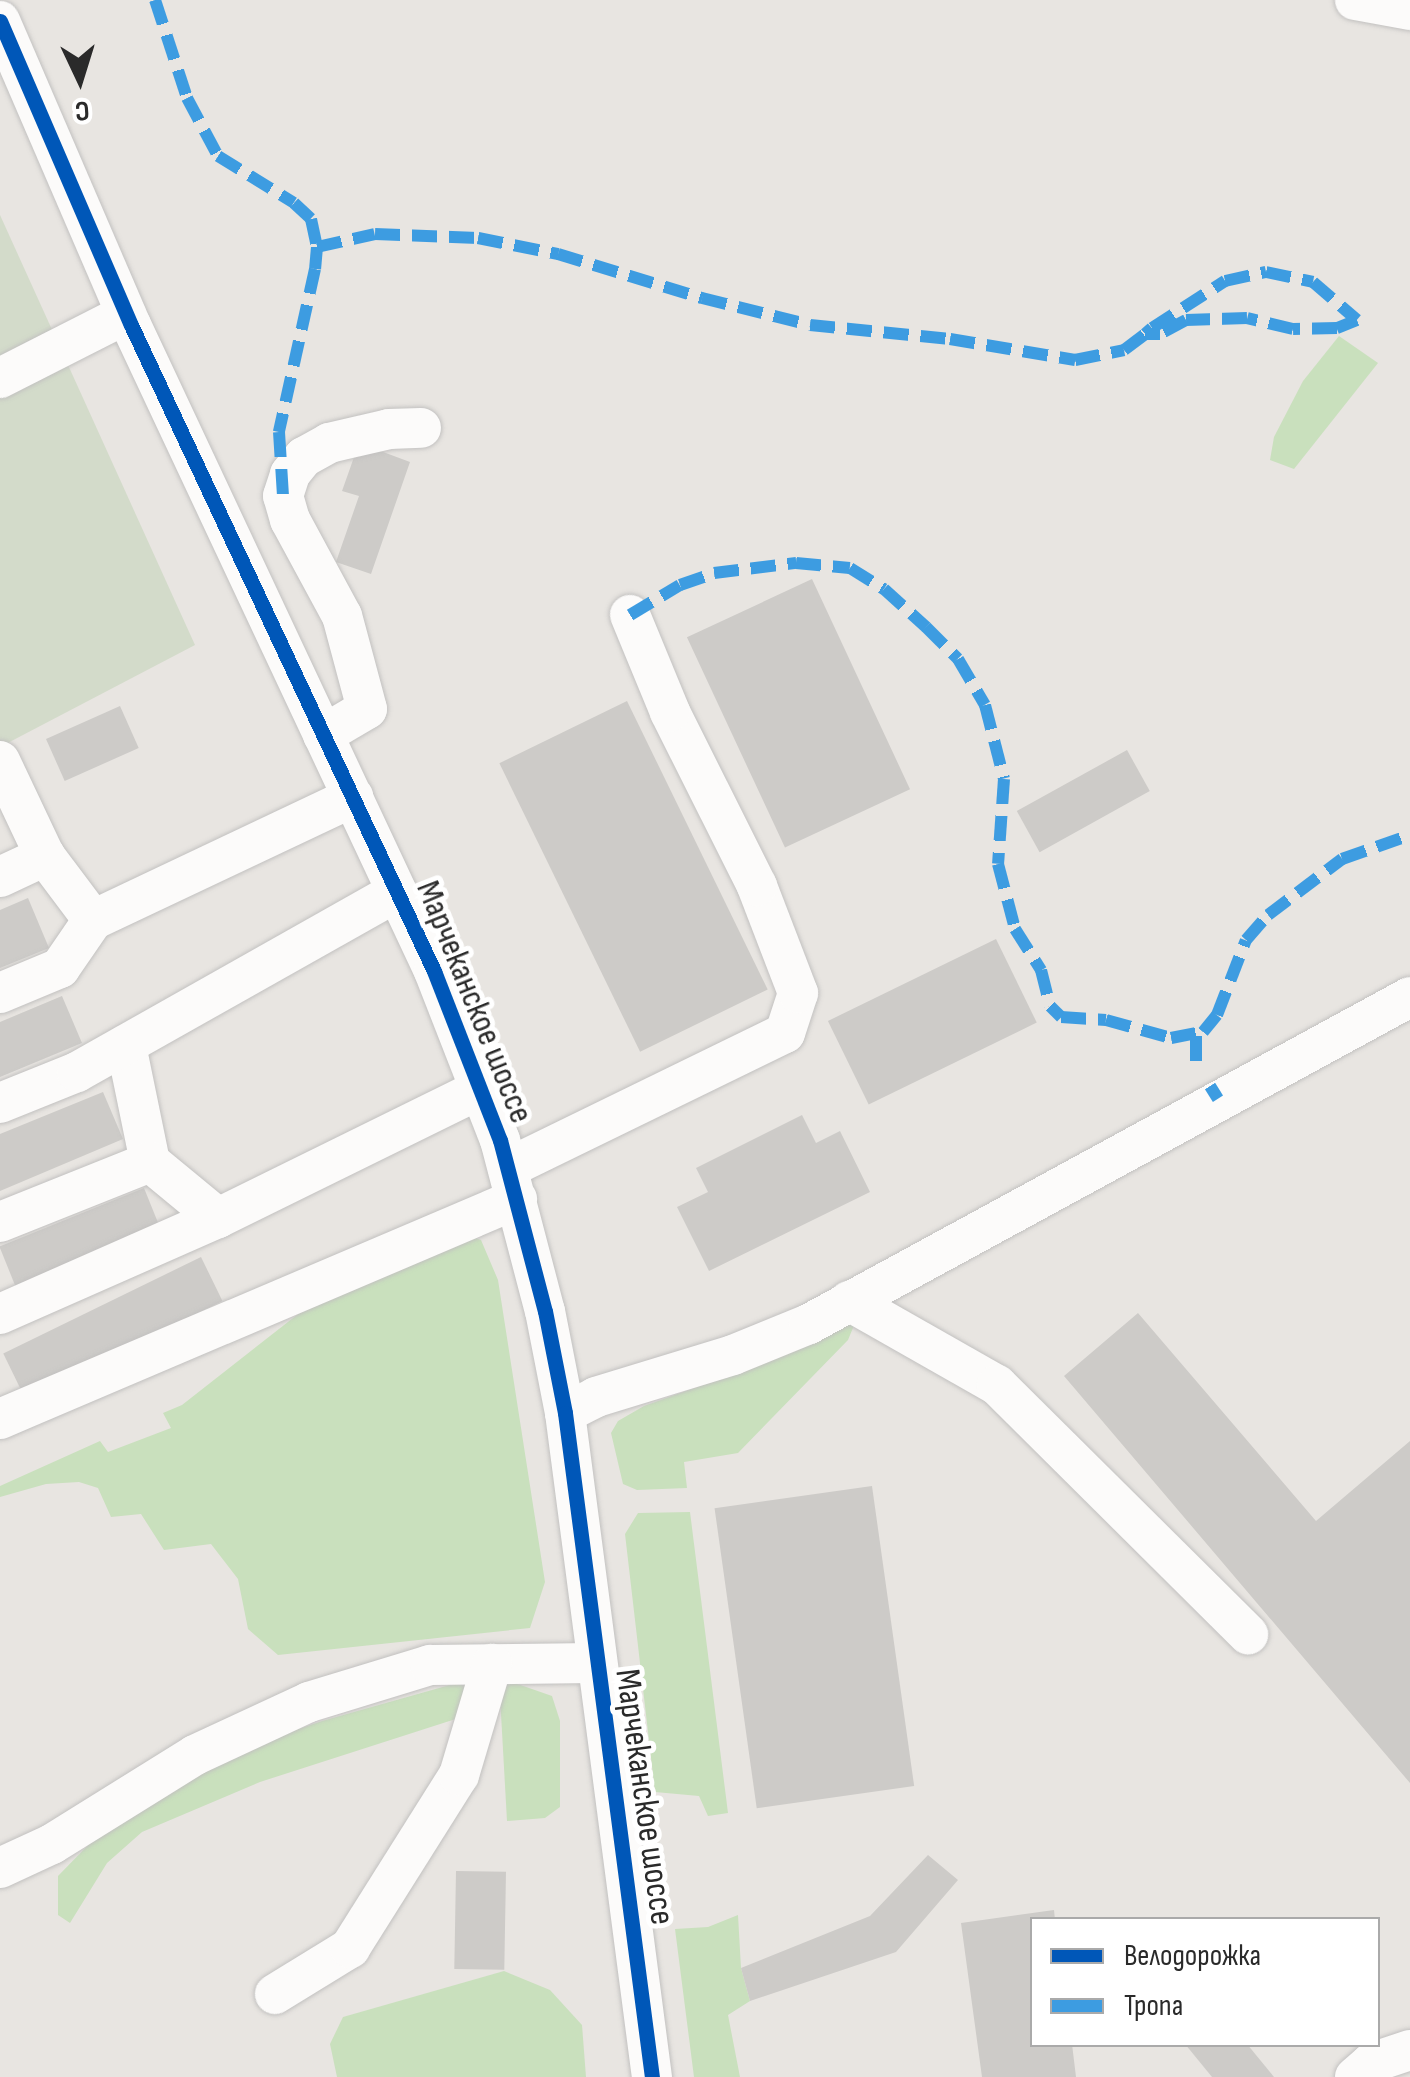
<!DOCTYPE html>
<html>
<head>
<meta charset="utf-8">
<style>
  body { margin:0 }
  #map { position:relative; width:1410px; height:2077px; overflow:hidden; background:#e8e5e1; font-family:"Sofia Sans Condensed",sans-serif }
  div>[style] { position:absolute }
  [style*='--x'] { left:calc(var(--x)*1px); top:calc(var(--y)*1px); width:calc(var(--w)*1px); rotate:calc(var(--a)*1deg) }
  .green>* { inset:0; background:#c9e0bd }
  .cemetery>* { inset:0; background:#d3dbca }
  .building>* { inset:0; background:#cdcbc8; transform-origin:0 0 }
  .roads { filter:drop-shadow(0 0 2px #c2c1c0) drop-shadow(0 0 2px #c2c1c0) }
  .minor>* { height:40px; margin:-20px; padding:0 20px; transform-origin:20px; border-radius:20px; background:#fcfbfa }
  .quiet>* { height:12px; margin-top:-6px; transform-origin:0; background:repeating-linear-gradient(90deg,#3d9ce1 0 25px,transparent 0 37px) }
  .cycleway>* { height:15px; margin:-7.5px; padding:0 7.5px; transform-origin:7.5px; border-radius:7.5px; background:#0057b8 }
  span { translate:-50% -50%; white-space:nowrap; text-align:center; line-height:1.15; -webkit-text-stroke:10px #fff; paint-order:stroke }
  .street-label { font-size:35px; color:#2a2a2a }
  .legend { position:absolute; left:1030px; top:1917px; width:350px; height:130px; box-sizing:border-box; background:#fff; border:2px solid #aaa; margin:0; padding:12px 18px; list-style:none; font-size:30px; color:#2a2a2a }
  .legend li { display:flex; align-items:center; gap:20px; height:50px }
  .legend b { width:50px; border:2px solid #aaa }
  .north { position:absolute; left:30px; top:30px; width:100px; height:100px; -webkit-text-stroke:8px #fff; paint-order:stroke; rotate:176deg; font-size:28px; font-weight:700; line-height:40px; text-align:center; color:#2a2a2a }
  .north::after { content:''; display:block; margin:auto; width:35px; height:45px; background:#2a2a2a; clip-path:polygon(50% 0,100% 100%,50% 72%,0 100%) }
</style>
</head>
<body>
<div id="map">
  <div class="green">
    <div style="clip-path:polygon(1339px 336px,1378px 363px,1294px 469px,1270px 460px,1274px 437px,1303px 381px)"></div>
    <div style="clip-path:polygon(468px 1235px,481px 1240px,498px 1280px,545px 1582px,530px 1628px,278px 1655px,248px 1629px,238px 1579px,211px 1544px,164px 1550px,141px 1514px,111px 1517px,98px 1488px,79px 1482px,46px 1484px,0 1497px,0 1486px,100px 1441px,108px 1452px,171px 1428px,163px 1413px,182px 1405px,302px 1311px)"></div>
    <div style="clip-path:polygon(841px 1319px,855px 1323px,848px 1340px,738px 1453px,684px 1462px,687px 1488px,637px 1490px,623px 1484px,611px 1433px,618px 1421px,644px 1406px,725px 1377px)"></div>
    <div style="clip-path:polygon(690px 1512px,728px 1813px,708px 1816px,699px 1796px,655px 1792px,625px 1534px,638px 1513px)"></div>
    <div style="clip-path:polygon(464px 1681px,476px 1691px,465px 1716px,260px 1782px,142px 1832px,107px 1863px,70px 1923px,58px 1915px,58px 1876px,99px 1834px,221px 1755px,322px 1721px)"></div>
    <div style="clip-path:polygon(509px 1681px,552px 1696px,560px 1721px,560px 1807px,545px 1818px,507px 1821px,500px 1696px)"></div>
    <div style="clip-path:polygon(738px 1915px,741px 1968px,750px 2001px,728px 2015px,740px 2077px,694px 2077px,675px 1929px,708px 1927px)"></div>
    <div style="clip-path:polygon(504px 1971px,550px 1990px,582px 2025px,586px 2077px,337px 2077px,330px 2044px,343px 2017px)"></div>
  </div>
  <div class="cemetery">
    <div style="clip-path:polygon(0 215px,195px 645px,0 747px)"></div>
  </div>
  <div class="building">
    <div style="clip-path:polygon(359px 443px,410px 462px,371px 574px,336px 562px,359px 496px,342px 491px)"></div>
    <div style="left:812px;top:579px;width:232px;height:138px;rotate:65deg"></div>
    <div style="left:627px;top:701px;width:321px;height:142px;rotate:64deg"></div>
    <div style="left:120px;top:706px;width:46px;height:81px;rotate:66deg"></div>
    <div style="left:1127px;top:750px;width:47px;height:126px;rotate:61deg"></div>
    <div style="clip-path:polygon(28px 898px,49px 948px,0 968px,0 910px)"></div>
    <div style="left:996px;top:939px;width:93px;height:187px;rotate:64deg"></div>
    <div style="clip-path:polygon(62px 996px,82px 1043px,0 1077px,0 1022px)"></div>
    <div style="clip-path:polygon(103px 1092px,123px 1139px,0 1191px,0 1134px)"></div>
    <div style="clip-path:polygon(802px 1115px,816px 1143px,840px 1131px,870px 1192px,709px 1271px,677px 1207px,708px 1192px,696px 1168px)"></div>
    <div style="left:144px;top:1188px;width:48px;height:156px;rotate:68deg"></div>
    <div style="left:201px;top:1257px;width:49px;height:220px;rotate:64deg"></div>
    <div style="clip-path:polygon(1138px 1313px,1316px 1521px,1410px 1441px,1410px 1783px,1064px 1376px)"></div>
    <div style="left:872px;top:1486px;width:303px;height:159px;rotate:82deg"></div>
    <div style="clip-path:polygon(928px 1855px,958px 1880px,896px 1952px,750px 2001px,741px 1968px,870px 1916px)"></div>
    <div style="left:456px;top:1871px;width:50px;height:98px;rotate:1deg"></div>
    <div style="clip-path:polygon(1054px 1910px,1055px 1920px,1032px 1920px,1032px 2044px,1072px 2044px,1076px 2077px,982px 2077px,961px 1923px)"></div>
    <div style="clip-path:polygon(1185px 2044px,1247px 2044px,1274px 2077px,1212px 2077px)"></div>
  </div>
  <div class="roads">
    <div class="minor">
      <div style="--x:1355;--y:0;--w:56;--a:10.3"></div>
      <div style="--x:0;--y:21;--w:331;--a:66.7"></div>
      <div style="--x:131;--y:325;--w:714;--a:64.87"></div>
      <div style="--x:434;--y:971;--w:181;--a:68.7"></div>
      <div style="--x:500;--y:1140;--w:177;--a:75.3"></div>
      <div style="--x:545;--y:1311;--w:104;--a:78.9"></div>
      <div style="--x:565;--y:1413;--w:670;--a:82.54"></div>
      <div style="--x:0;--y:378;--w:141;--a:-26.9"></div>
      <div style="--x:323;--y:735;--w:51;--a:-30.6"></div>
      <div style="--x:367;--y:709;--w:96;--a:-105"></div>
      <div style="--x:342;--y:616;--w:109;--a:-118.4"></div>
      <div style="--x:290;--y:520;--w:25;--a:-106"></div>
      <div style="--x:283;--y:496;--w:23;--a:-72"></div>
      <div style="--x:290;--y:474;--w:22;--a:-51"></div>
      <div style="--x:304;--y:457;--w:29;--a:-29"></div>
      <div style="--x:329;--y:443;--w:62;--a:-13.1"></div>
      <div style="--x:389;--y:429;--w:32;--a:-2"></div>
      <div style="--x:0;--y:761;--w:105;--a:64.7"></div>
      <div style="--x:0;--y:877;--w:50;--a:-25"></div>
      <div style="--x:45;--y:856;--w:80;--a:53.1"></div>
      <div style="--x:93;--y:920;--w:288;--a:-25.3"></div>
      <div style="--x:0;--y:993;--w:65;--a:-22.6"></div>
      <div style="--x:60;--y:968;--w:58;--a:-55.5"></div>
      <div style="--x:126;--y:1045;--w:119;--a:78.4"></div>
      <div style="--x:0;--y:1103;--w:83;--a:-21.9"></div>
      <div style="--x:77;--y:1072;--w:367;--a:-29.4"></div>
      <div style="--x:508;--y:1168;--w:308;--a:-26"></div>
      <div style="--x:785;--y:1033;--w:42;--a:-72"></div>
      <div style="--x:798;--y:993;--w:115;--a:-111"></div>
      <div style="--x:757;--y:886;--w:195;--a:-116.6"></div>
      <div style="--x:670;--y:712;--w:105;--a:-112.4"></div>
      <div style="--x:0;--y:1222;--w:162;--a:-21.8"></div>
      <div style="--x:150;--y:1162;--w:88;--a:39.5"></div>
      <div style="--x:218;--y:1218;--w:294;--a:-26.2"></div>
      <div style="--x:849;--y:1301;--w:170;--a:29.6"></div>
      <div style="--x:997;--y:1385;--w:354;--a:44.8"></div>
      <div style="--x:0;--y:1314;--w:238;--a:-23.8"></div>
      <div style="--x:565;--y:1413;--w:35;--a:-27"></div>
      <div style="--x:596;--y:1397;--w:143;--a:-17"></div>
      <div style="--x:733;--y:1355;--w:82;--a:-22.2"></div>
      <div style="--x:809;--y:1324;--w:684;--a:-28.55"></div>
      <div style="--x:0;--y:1419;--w:562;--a:-23.05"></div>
      <div style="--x:0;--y:1868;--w:57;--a:-24.8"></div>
      <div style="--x:52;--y:1844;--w:168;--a:-31.9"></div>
      <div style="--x:195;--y:1755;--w:126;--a:-24.9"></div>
      <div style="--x:309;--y:1702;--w:127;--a:-17"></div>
      <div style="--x:430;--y:1665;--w:166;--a:-0.7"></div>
      <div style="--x:275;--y:1994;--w:88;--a:-31.5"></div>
      <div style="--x:350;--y:1948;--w:204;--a:-57.8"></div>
      <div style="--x:459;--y:1775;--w:116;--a:-73.4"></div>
      <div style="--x:1355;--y:2077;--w:21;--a:-41"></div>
      <div style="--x:1371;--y:2063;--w:41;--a:-18.4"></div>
    </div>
  </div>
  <div class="quiet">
    <div style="--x:155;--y:0;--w:103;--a:71.9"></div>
    <div style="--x:187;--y:98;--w:66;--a:61.9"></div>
    <div style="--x:218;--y:156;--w:89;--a:31.7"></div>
    <div style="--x:294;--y:203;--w:23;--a:43"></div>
    <div style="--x:311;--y:219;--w:29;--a:78"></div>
    <div style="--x:317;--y:247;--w:22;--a:95"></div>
    <div style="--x:315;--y:269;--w:167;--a:102.5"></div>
    <div style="--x:279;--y:432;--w:64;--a:86.4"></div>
    <div style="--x:317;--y:247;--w:59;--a:-12.6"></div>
    <div style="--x:375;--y:234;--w:103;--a:2.2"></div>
    <div style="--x:478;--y:238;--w:82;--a:11.3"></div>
    <div style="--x:558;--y:254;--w:151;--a:17"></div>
    <div style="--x:702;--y:298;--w:111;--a:14"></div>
    <div style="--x:810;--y:325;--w:141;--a:5.7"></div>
    <div style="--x:950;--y:339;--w:127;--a:9.5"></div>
    <div style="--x:1075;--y:360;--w:50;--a:-11.5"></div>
    <div style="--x:1124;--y:350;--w:26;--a:-37"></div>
    <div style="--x:1145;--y:334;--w:9;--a:-41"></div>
    <div style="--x:1152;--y:328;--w:87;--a:-32.8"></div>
    <div style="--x:1225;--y:281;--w:42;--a:-12.4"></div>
    <div style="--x:1266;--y:272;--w:48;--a:12"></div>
    <div style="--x:1313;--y:282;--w:58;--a:40.8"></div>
    <div style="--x:1357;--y:320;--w:22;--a:158"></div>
    <div style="--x:1337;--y:328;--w:44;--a:178.7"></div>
    <div style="--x:1293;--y:329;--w:47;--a:-166.6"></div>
    <div style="--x:1247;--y:318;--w:61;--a:178.1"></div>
    <div style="--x:1186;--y:320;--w:30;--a:152"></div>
    <div style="--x:1160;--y:334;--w:15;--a:180"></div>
    <div style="--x:630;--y:615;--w:58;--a:-31"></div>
    <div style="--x:680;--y:585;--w:36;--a:-19"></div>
    <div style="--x:714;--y:573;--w:83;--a:-7"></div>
    <div style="--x:796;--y:563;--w:54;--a:5.3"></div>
    <div style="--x:850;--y:568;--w:40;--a:32"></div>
    <div style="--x:884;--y:589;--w:57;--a:42.1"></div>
    <div style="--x:926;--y:627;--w:45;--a:45"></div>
    <div style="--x:958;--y:659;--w:53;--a:59.6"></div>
    <div style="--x:985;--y:705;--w:76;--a:75.6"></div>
    <div style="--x:1004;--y:779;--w:85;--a:94"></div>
    <div style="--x:998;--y:864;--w:67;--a:75.3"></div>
    <div style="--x:1015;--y:929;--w:49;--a:57.6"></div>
    <div style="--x:1041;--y:970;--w:37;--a:76"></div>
    <div style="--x:1050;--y:1006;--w:16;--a:45"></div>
    <div style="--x:1061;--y:1017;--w:45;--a:3.8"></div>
    <div style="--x:1106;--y:1020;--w:67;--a:15.5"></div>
    <div style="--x:1171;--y:1038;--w:33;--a:-11"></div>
    <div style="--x:1203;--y:1032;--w:22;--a:-51"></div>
    <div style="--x:1217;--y:1015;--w:80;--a:-68.9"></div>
    <div style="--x:1246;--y:940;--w:33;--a:-49"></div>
    <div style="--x:1268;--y:915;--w:93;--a:-37.1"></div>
    <div style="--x:1342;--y:859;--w:72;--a:-19.4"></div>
    <div style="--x:1196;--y:1036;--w:27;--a:90"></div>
    <div style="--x:1210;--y:1086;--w:15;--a:58"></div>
  </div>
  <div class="cycleway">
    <div style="--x:0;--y:21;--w:331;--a:66.7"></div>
    <div style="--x:131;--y:325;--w:714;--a:64.87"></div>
    <div style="--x:434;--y:971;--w:181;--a:68.7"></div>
    <div style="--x:500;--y:1140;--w:177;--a:75.3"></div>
    <div style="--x:545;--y:1311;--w:104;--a:78.9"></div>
    <div style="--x:565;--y:1413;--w:670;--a:82.54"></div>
  </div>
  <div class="street-label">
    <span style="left:474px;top:1002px;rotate:68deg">Марчеканское шоссе</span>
    <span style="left:644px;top:1797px;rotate:82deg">Марчеканское шоссе</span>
  </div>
  <ul class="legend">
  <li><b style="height:12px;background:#0057b8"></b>Велодорожка</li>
  <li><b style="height:12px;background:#3d9ce1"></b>Тропа</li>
  </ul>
  <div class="north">С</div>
</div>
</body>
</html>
